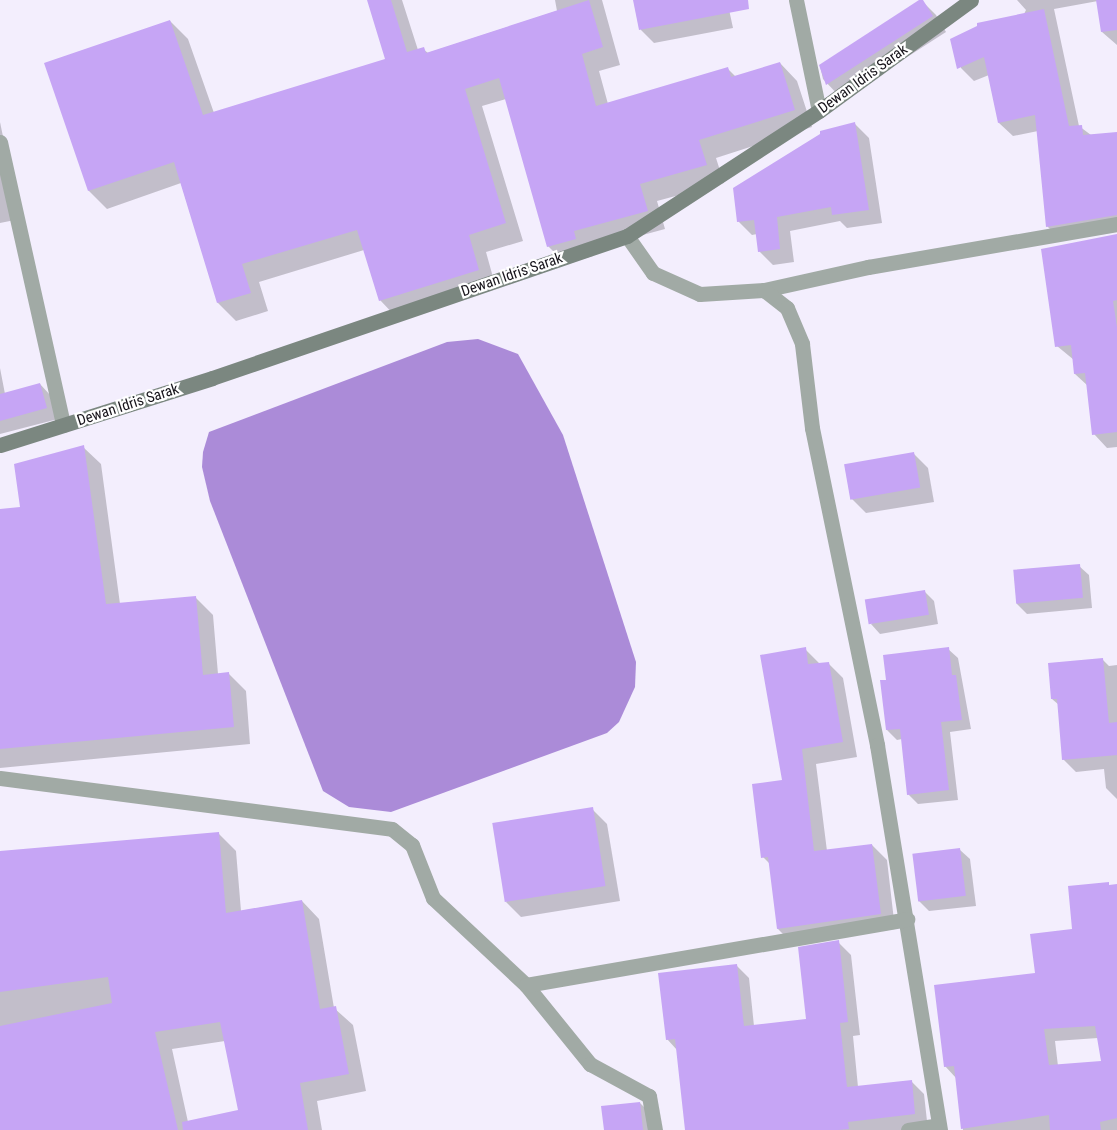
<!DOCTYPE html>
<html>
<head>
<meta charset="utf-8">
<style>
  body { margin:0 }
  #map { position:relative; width:1117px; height:1130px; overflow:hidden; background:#f3eefd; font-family:"Roboto Condensed",sans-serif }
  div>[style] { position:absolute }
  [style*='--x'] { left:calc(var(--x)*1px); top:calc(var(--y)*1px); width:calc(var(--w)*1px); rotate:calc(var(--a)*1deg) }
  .water>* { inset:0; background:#ab8bd8 }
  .shadow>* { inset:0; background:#0003 }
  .building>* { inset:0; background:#c6a5f5; transform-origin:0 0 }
  .minor>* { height:15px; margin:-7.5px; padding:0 7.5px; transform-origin:7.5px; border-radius:7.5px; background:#a1aaa5 }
  .secondary>* { height:15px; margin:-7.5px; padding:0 7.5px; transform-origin:7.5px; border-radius:7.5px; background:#7b8780 }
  span { translate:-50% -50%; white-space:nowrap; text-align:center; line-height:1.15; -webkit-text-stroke:4.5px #fff; paint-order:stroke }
  .street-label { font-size:15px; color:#17141b }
</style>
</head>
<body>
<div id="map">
  <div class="water">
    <div style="clip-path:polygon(478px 339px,518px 354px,563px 435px,636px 662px,635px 687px,619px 722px,607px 733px,391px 812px,349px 807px,323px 791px,210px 501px,202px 467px,203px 452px,209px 432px,447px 342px)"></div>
  </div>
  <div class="shadow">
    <div style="clip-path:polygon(368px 0,402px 0,418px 50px,423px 49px,428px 53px,557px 11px,555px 0,602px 0,620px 65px,599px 71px,608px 104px,728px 69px,736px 77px,780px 63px,797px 81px,812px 127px,716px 158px,724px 183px,657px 201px,665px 229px,591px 249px,593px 256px,566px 264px,548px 246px,506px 99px,482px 106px,523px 241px,486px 252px,496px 288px,397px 318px,380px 300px,364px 250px,259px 282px,268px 311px,236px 321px,218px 303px,181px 183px,107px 209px,89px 191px,46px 63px,170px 21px,188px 39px,214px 113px,386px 60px)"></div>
    <div style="clip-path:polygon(634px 0,727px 0,733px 28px,654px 43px,641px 30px)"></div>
    <div style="clip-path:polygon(921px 0,936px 15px,946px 32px,842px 99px,823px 79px,820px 66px)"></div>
    <div style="clip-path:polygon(1017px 0,1117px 0,1117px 45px,1102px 32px,1098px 1px,1054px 9px,1079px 126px,1091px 135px,1117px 133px,1117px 230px,1061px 240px,1047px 226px,1038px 131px,1013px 136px,999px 123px,989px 75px,974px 81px,961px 68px,957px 37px,1024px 14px,1026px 10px)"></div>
    <div style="clip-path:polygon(0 122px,20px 219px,0 223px)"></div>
    <div style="clip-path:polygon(855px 124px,869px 138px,882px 223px,847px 228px,840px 221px,790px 231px,794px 262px,773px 265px,759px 251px,757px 234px,752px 235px,738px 221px)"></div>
    <div style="clip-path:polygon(1117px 235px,1117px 447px,1107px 448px,1094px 434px,1088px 386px,1075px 374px,1074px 360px,1057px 346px)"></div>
    <div style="clip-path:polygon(0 368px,5px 394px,40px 384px,51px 396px,58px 419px,0 434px)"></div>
    <div style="clip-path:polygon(83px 447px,101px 464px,120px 604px,195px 597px,213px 615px,218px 674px,228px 673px,246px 691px,250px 744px,0 768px,0 510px,22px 508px)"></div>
    <div style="clip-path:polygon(913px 453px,928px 468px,934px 502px,866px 513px,851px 498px)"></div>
    <div style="clip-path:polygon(1079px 566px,1089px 575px,1092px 608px,1027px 614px,1017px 604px,1014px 572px)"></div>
    <div style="clip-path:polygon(924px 591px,934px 601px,938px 624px,880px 634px,871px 624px)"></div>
    <div style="clip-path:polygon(805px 649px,820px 664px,828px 663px,843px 678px,857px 757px,816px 764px,827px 851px,872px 845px,887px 860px,895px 929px,793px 944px,778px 929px,771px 865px,763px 857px,783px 782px)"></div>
    <div style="clip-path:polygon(948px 649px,958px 658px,971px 729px,950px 732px,958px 800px,918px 804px,908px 794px,902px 739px,897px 740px,887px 730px,887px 681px)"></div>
    <div style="clip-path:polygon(1102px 659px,1109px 666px,1117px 665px,1117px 799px,1106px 788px,1104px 769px,1076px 772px,1063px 759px,1059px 705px,1052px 699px)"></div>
    <div style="clip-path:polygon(592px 809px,607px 824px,620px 901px,521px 917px,506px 902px)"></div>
    <div style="clip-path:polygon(evenodd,218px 833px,236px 851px,241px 911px,302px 901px,319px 919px,334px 1008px,353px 1025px,366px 1091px,317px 1101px,322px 1130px,0 1130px,0 852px,218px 833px,225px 1041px,240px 1111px,188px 1122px,172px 1049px,225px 1041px)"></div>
    <div style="clip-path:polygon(960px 850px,970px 859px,976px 906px,929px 911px,919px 901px)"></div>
    <div style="clip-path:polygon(evenodd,1117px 885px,1117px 1130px,963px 1130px,956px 1078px,945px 1066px,1036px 974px,1117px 885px,1098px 1038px,1102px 1062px,1058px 1066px,1055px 1041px,1098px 1038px)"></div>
    <div style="clip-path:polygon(838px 942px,851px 955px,860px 1035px,853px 1036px,858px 1087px,911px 1081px,924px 1094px,928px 1130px,686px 1130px,677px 1050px,667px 1039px,736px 965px,749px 978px,754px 1026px,808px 1020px)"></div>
    <div style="clip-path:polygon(640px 1103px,655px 1118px,656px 1130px,605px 1130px)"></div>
  </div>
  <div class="building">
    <div style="clip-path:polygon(367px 0,391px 0,407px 52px,424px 47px,426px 53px,589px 0,603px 47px,582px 54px,596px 106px,728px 67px,731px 77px,780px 62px,795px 110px,699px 140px,707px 165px,640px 184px,648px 211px,574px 231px,576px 239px,547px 247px,499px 78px,465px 89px,506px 223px,469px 235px,479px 270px,379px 301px,357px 230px,242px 264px,251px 293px,217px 303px,174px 162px,88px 191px,44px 63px,170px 20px,203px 115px,385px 59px)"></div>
    <div style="clip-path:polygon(633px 0,748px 0,749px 9px,639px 30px)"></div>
    <div style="clip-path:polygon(919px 0,923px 0,933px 16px,826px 85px,819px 65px)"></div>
    <div style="clip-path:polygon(1096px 0,1117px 0,1117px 30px,1101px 32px)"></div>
    <div style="clip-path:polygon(1044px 9px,1069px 126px,1082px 125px,1083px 135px,1117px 132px,1117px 215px,1046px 227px,1035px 115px,998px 123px,984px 57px,957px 69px,950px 39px,977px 26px,977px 23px)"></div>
    <div style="clip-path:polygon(855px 122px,869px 210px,832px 215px,831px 207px,777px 217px,780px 249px,758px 252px,754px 220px,737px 222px,733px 188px,820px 134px,820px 131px)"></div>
    <div style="clip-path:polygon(1117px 234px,1117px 300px,1113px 301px,1117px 327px,1117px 432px,1092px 435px,1085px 373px,1074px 374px,1071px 345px,1055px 347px,1041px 249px)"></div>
    <div style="clip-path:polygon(40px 383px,47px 408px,0 421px,0 394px)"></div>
    <div style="clip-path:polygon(84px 445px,106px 604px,196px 596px,203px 675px,229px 672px,234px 727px,0 749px,0 509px,20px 507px,14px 464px)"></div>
    <div style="left:914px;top:452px;width:36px;height:71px;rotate:80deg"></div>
    <div style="left:1080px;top:564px;width:34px;height:67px;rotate:85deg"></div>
    <div style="left:925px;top:590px;width:25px;height:61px;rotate:81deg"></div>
    <div style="clip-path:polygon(806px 647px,808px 664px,829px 662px,843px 742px,802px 749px,814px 851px,872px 844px,881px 914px,777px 929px,768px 857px,761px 858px,752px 784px,782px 780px,760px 655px)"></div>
    <div style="clip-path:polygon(949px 647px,952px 675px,956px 675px,962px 720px,941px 722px,949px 790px,907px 795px,900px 729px,886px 730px,880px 680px,886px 680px,883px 655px)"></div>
    <div style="clip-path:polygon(1103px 658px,1109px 723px,1117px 722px,1117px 755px,1062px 760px,1057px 699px,1051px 699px,1048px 663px)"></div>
    <div style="left:593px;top:807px;width:80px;height:102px;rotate:81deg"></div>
    <div style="clip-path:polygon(219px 832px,226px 913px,302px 900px,320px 1009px,336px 1006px,349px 1074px,300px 1083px,308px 1130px,183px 1130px,182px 1122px,238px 1110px,220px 1022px,155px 1032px,178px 1130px,0 1130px,0 1026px,112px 1003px,108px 977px,0 992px,0 851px)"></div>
    <div style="left:960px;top:848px;width:48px;height:48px;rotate:83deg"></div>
    <div style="clip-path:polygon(evenodd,1109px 882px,1109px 885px,1117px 884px,1117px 1118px,1100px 1122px,1101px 1130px,1050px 1130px,1049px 1115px,961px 1129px,954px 1066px,944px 1067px,934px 985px,1035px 973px,1030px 934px,1072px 929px,1068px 886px,1109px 882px,1095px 1026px,1101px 1061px,1049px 1065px,1044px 1029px,1095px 1026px)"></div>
    <div style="clip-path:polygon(839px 940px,848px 1022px,840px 1023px,847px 1087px,912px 1080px,915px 1114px,848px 1122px,849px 1129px,838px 1130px,685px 1130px,675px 1039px,666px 1040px,658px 973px,737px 964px,744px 1026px,806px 1019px,798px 947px)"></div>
    <div style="clip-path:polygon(640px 1102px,643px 1130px,604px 1130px,601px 1106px)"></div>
  </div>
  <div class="minor">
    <div style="--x:796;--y:0;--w:113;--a:78.3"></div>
    <div style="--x:0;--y:142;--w:290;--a:77.4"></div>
    <div style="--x:627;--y:236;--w:45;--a:54.9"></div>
    <div style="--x:653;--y:273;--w:51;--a:24.1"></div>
    <div style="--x:700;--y:294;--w:64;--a:-3.6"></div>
    <div style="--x:764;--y:290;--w:107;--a:-12.5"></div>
    <div style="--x:868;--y:267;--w:253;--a:-9.8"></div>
    <div style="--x:764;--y:290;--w:29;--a:38"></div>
    <div style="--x:787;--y:308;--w:39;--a:67"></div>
    <div style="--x:802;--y:344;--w:85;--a:83.2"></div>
    <div style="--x:812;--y:428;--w:324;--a:78.4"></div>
    <div style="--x:877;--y:745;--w:390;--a:80.7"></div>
    <div style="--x:0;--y:778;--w:395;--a:7.4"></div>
    <div style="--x:392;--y:829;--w:26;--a:39"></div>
    <div style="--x:412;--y:845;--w:57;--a:68.4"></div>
    <div style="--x:433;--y:898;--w:127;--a:43.1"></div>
    <div style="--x:526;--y:985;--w:102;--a:51"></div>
    <div style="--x:590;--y:1064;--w:67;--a:28.5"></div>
    <div style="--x:649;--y:1096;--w:35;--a:80"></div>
    <div style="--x:526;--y:985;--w:387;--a:-9.8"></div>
    <div style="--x:908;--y:1130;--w:31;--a:-9"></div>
  </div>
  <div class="secondary">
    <div style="--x:0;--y:445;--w:222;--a:-17.5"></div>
    <div style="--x:212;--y:378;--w:439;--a:-18.9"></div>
    <div style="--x:627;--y:236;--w:229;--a:-33.1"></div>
    <div style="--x:819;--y:111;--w:188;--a:-36.1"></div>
  </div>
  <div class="street-label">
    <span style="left:863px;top:79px;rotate:-36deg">Dewan Idris Sarak</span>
    <span style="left:512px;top:275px;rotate:-19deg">Dewan Idris Sarak</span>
    <span style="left:128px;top:405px;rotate:-18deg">Dewan Idris Sarak</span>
  </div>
</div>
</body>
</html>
